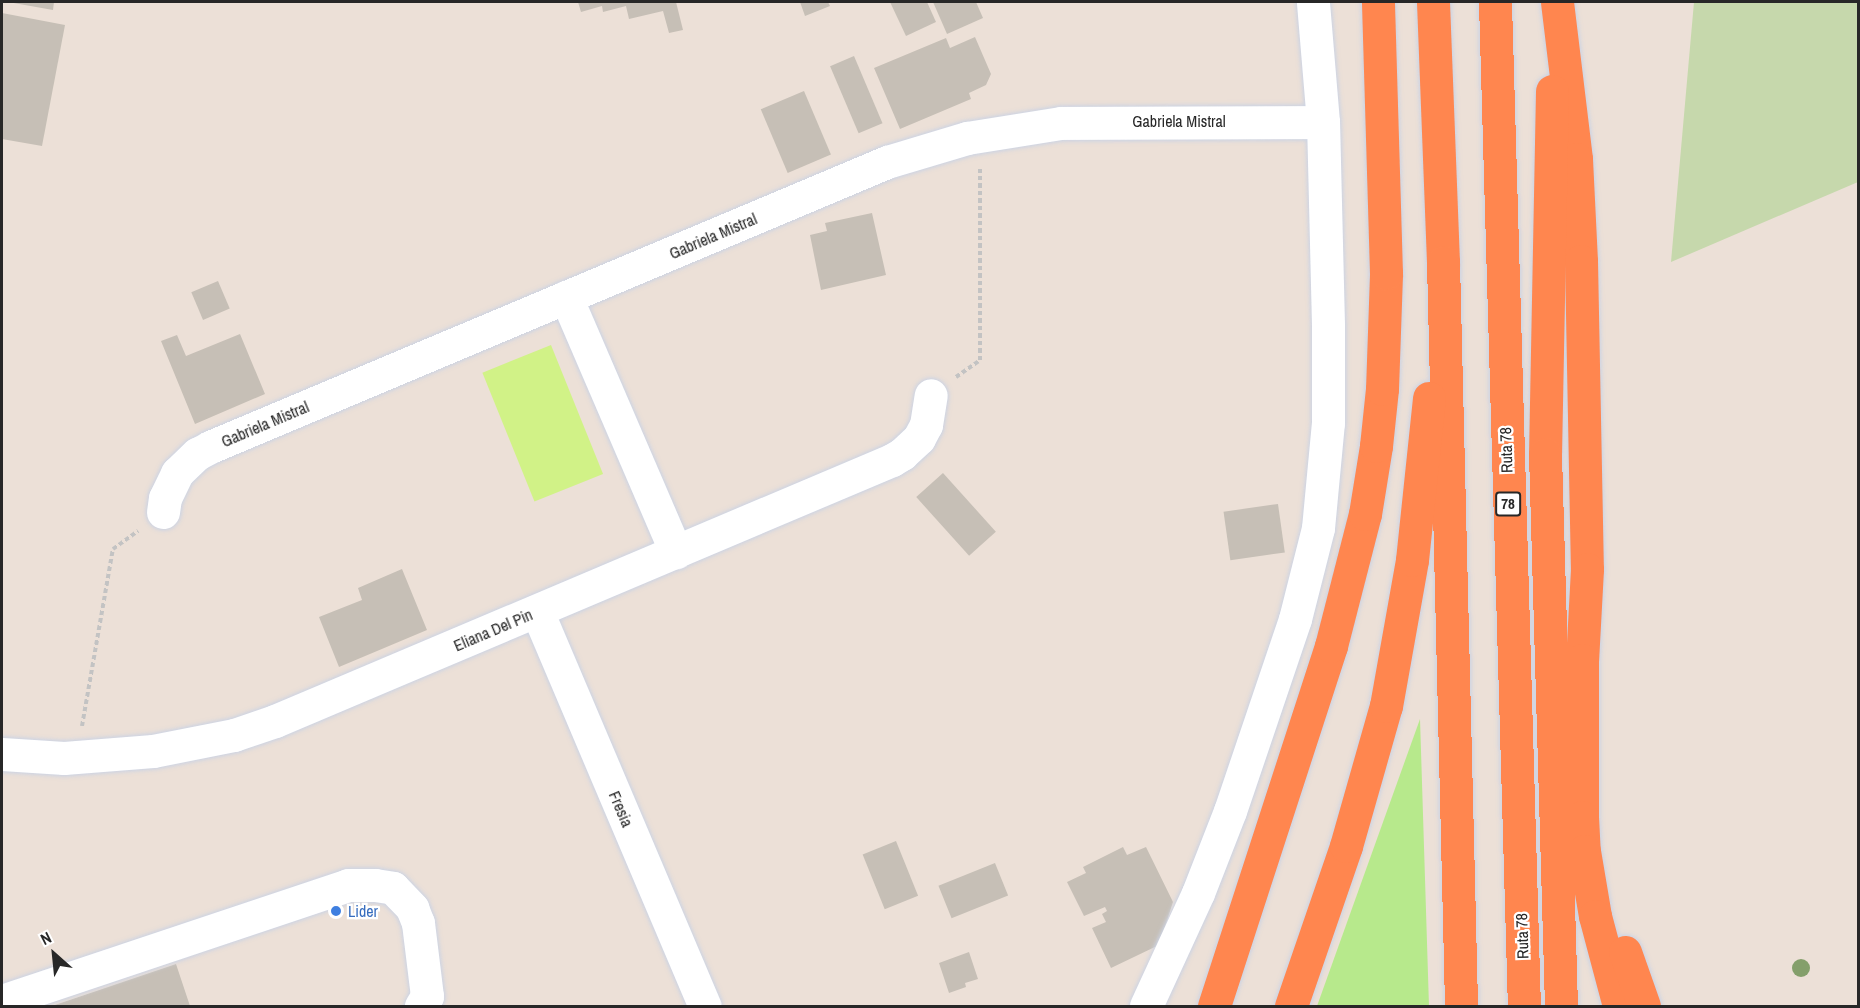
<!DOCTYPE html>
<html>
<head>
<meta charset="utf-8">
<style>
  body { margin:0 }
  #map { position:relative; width:1860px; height:1008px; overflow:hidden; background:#ece0d7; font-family:"Archivo Narrow",sans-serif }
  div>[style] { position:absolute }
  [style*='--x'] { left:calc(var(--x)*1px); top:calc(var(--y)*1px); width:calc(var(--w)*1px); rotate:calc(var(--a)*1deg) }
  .green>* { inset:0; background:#b7e98c }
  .cemetery>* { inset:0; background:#c6d8ac }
  .pitch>* { inset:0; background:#d1f287; transform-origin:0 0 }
  .building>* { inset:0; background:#c6bfb6; transform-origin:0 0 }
  .path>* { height:4px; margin-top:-2px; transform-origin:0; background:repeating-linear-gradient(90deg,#c3c3c3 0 4.5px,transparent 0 7.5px) }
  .roads { filter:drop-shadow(0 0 2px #ccd3e3) drop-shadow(0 0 2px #ccd3e3) }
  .minor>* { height:33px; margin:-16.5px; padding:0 16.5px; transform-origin:16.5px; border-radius:16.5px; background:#fff }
  .highway>* { height:33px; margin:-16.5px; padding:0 16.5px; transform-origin:16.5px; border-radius:16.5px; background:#ff864f }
  .trees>* { width:18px; height:18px; margin:-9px; border-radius:50%; background:#849f6b }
  .dots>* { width:16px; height:16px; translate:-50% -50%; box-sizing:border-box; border:3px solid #fff; border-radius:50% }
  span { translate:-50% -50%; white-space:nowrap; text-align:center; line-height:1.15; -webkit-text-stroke:4.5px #fff; paint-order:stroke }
  .shield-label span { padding:2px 4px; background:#fff; border:2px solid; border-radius:4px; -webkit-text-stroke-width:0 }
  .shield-label { font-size:15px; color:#272727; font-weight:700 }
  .street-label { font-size:16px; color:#272727 }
  .shop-label { font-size:16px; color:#366cbe }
  .left { translate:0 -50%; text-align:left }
  .frame { position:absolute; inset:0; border:3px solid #272727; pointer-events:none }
  .north { position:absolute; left:24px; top:924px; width:60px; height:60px; -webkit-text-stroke:4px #fff; paint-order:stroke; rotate:333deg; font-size:16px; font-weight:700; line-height:24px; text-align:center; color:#272727 }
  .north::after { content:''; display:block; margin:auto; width:21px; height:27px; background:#272727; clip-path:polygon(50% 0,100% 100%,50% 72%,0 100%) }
</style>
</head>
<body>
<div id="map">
  <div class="green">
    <div style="clip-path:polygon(1420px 719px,1429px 1006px,1317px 1006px)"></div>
  </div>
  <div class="cemetery">
    <div style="clip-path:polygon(1694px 2px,1858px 2px,1858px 182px,1671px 262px)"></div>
  </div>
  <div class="pitch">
    <div style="left:551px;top:345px;width:139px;height:74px;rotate:68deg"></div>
  </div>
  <div class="building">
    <div style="clip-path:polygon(8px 2px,54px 2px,53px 10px)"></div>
    <div style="clip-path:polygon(578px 2px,676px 2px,683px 30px,669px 33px,663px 11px,629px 19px,626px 6px,603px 12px,602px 6px,581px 12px)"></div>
    <div style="clip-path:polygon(800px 2px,828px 2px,830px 6px,805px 16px)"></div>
    <div style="clip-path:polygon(890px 2px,927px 2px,936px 22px,906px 36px)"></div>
    <div style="clip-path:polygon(933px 2px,976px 2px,983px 18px,947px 34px)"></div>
    <div style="clip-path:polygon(2px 13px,65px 25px,42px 146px,2px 139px)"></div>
    <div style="clip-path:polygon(975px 37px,991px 74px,986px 85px,969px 93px,971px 99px,900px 129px,874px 68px,946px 38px,950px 48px)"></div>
    <div style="left:854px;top:56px;width:73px;height:26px;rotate:67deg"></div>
    <div style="left:804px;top:91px;width:69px;height:47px;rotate:67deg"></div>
    <div style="clip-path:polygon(872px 213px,886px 275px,821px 290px,810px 235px,827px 231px,825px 223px)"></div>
    <div style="left:218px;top:281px;width:30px;height:29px;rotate:67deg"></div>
    <div style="clip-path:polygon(240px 334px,265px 394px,195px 424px,161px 341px,177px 335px,186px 356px)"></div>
    <div style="left:943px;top:473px;width:79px;height:36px;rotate:48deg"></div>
    <div style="left:1278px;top:504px;width:49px;height:55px;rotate:82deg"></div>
    <div style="clip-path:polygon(402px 569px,427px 630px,339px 667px,319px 617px,362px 600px,358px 588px)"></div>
    <div style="left:896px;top:841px;width:59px;height:36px;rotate:68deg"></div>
    <div style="clip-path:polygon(1123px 847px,1127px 855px,1146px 847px,1173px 902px,1159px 945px,1111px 968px,1092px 928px,1106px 922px,1102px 914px,1107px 911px,1105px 907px,1084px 916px,1067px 882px,1086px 873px,1083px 867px)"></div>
    <div style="left:995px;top:863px;width:35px;height:61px;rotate:68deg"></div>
    <div style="clip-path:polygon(969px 952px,978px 979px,965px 983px,966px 987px,949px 993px,939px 963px)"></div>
    <div style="clip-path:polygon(176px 964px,190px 1006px,52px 1006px)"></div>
  </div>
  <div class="path">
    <div style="--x:956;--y:377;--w:29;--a:-35"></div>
    <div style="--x:980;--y:360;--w:191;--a:-90"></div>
    <div style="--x:82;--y:726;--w:180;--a:-80.1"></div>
    <div style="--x:113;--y:549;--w:31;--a:-36"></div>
  </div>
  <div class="roads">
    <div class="minor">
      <div style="--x:566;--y:297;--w:278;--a:66.7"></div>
      <div style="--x:163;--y:512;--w:14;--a:-82"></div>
      <div style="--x:165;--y:498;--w:28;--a:-64"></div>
      <div style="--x:177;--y:473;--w:28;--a:-44"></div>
      <div style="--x:197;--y:454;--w:15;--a:-28"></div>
      <div style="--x:210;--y:447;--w:735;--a:-22.83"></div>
      <div style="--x:887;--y:162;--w:84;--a:-16.7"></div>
      <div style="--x:967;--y:138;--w:95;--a:-9.1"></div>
      <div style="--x:1061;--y:123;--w:262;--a:-0.2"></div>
      <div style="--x:537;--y:611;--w:429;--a:67"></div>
      <div style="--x:2;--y:754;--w:62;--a:3.7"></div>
      <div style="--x:64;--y:758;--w:89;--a:-4.5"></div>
      <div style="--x:153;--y:751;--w:83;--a:-11.2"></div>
      <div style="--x:234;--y:735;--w:43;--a:-18.9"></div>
      <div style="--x:275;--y:721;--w:670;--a:-22.93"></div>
      <div style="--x:892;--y:460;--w:12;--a:-31"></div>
      <div style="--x:902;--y:454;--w:23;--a:-43"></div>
      <div style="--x:919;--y:438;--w:15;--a:-62"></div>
      <div style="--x:926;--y:425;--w:30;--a:-81"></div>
      <div style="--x:2;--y:1001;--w:365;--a:-18.5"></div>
      <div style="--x:348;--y:885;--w:27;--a:0"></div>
      <div style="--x:375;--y:885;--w:18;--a:9"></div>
      <div style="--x:393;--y:888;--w:28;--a:46"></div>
      <div style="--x:412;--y:908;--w:16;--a:68"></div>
      <div style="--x:418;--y:923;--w:74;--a:83"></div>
      <div style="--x:427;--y:996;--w:12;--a:121"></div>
      <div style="--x:1146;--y:1006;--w:124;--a:-65.3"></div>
      <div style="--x:1198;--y:893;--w:88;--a:-68.7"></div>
      <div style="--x:1230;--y:811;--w:203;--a:-71.3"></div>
      <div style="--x:1295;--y:619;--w:94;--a:-75.8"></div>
      <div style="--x:1318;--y:528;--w:105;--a:-84.6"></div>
      <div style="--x:1328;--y:423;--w:98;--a:-90"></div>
      <div style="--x:1328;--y:325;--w:203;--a:-91.4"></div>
      <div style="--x:1323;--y:122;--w:120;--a:-94.8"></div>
    </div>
    <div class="highway">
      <div style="--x:1433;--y:2;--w:260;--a:87.8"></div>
      <div style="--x:1443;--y:262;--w:744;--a:88.61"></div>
      <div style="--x:1495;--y:2;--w:1004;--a:88.35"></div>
      <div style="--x:1557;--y:2;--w:158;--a:83.1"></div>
      <div style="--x:1576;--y:159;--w:102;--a:87.2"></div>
      <div style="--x:1581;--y:261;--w:308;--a:88.9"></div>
      <div style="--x:1587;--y:569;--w:91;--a:93.1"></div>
      <div style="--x:1582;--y:660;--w:157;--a:90"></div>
      <div style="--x:1582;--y:817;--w:34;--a:87"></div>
      <div style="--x:1584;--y:851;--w:66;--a:80.4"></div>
      <div style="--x:1595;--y:916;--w:93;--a:75.1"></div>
      <div style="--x:1552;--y:91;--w:363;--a:91.1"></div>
      <div style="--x:1545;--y:454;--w:552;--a:88.34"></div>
      <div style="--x:1625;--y:952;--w:57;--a:70.6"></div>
      <div style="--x:1214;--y:1006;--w:379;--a:-72"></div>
      <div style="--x:1331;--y:646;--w:136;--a:-75.6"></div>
      <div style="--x:1365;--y:514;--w:69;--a:-80.8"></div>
      <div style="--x:1376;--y:446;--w:57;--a:-84"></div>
      <div style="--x:1382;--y:389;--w:116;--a:-88"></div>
      <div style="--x:1386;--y:273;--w:271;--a:-91.7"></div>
      <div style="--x:1291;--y:1006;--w:169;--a:-71"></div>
      <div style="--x:1346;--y:846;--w:146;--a:-74.1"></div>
      <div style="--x:1386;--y:706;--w:148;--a:-79.9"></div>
      <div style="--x:1412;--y:560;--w:163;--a:-84"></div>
    </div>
  </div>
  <div class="trees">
    <div style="left:1801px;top:968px"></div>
  </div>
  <div class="dots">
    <div style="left:336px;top:911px;background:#3f7fe0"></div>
  </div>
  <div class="shield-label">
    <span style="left:1508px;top:504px">78</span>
  </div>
  <div class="street-label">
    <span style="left:1179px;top:121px">Gabriela Mistral</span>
    <span style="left:713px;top:236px;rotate:-23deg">Gabriela Mistral</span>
    <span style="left:265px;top:424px;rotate:-23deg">Gabriela Mistral</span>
    <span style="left:1506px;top:450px;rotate:-92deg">Ruta 78</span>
    <span style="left:493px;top:630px;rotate:-23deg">Eliana Del Pin</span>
    <span style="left:621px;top:809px;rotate:67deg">Fresia</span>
    <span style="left:1522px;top:936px;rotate:-92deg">Ruta 78</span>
  </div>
  <div class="shop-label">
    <span class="left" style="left:348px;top:911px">Lider</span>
  </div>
  <div class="frame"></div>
  <div class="north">N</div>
</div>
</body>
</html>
